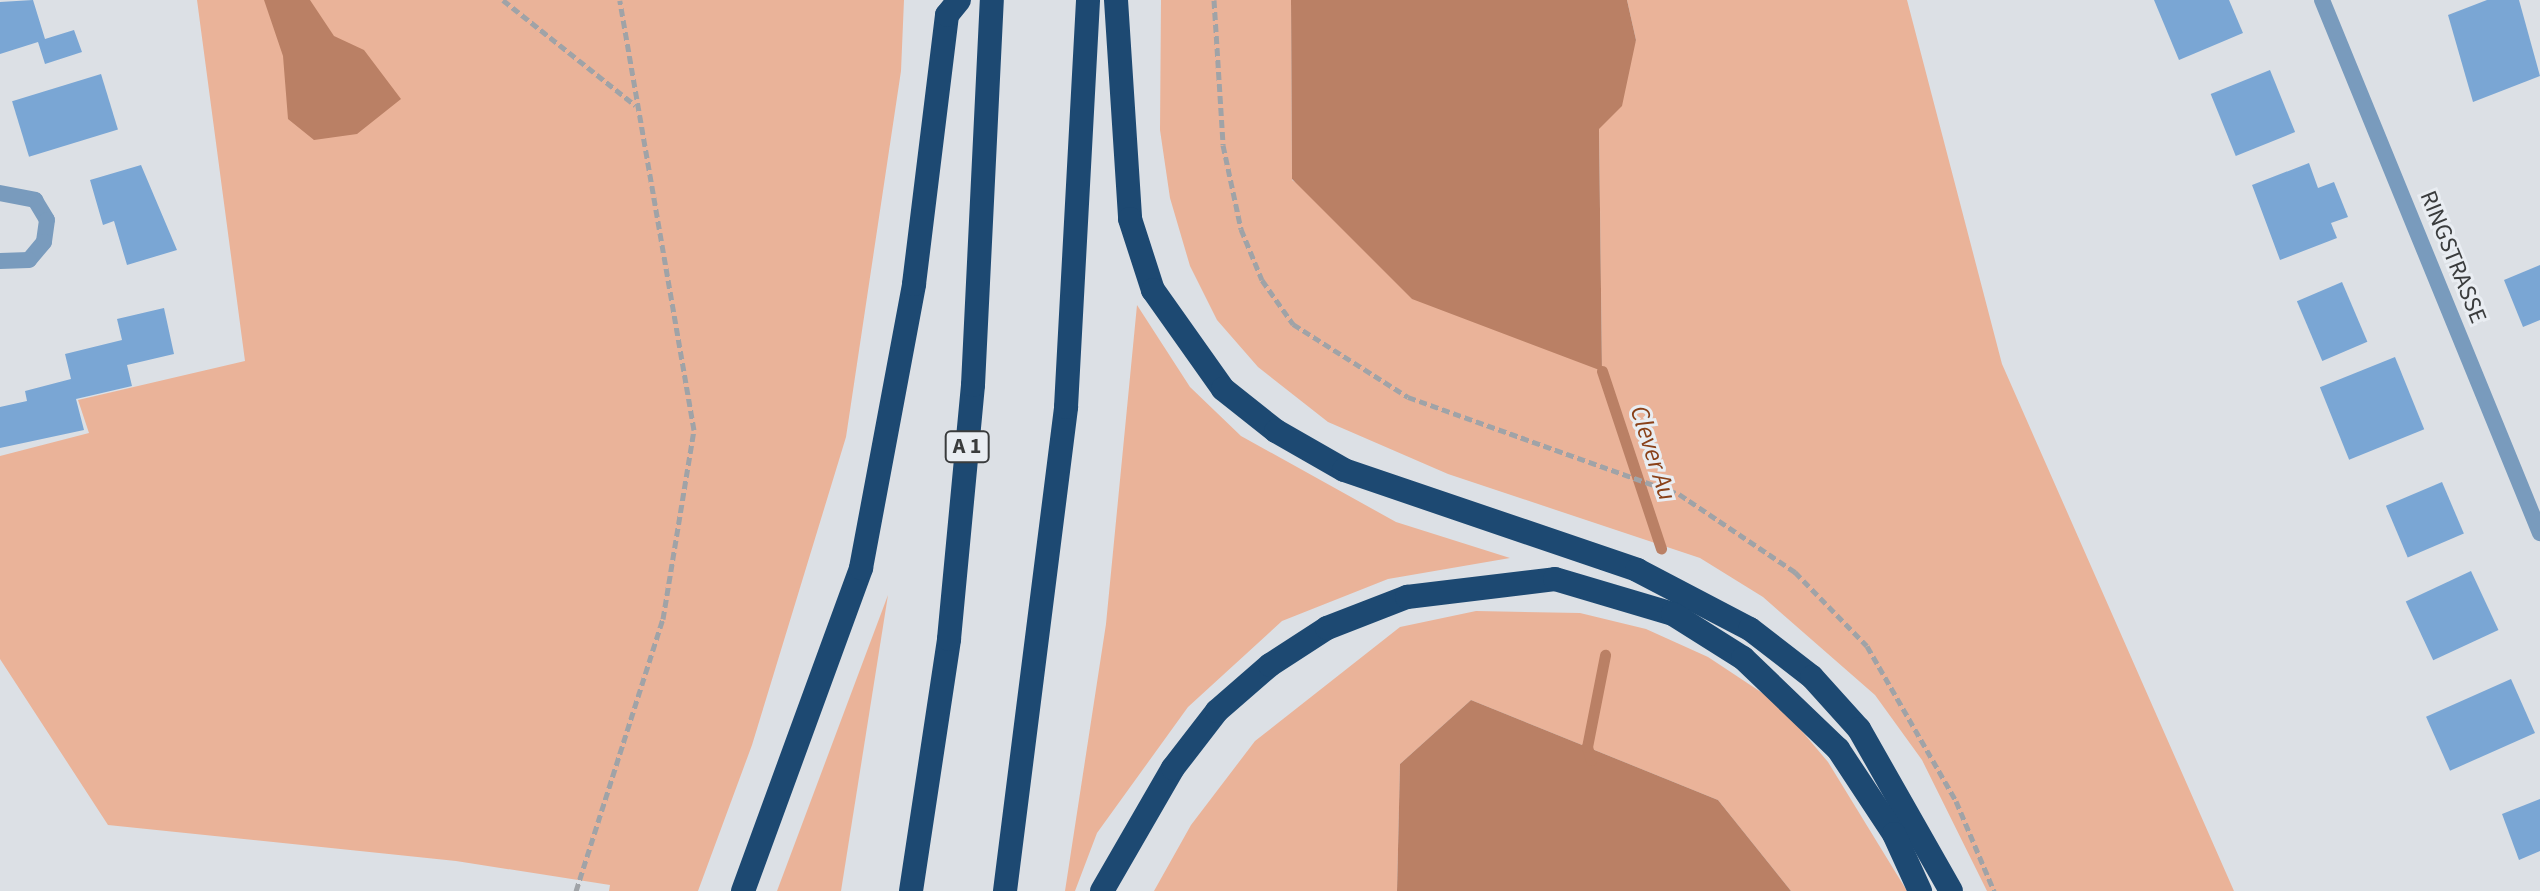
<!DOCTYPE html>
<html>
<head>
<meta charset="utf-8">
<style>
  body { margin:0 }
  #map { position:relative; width:2540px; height:891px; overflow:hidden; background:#dce0e5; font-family:"Source Sans 3",sans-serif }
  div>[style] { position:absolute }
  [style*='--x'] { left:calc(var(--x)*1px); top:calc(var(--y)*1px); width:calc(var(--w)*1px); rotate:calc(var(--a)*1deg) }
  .green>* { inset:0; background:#eab399 }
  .water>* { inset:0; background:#ba8065 }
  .stream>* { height:11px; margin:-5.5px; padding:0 5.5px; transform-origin:5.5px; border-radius:5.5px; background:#ba8065 }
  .building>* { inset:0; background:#7aa6d4; transform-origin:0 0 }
  .path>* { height:5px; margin-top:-2.5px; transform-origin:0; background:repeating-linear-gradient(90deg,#a0a3a7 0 8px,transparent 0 12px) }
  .street>* { height:16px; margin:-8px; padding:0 8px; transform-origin:8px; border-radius:8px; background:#799bbd }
  .highway>* { height:24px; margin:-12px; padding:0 12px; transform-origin:12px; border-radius:12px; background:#1d4972 }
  span { translate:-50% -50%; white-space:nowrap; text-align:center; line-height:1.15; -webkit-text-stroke:6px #e9edf2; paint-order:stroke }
  .shield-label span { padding:2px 6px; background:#e9edf2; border:2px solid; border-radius:6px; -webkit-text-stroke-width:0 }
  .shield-label { font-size:22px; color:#3a3c3d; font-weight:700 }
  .street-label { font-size:24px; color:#3a3c3d }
  .water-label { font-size:26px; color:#894018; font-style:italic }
</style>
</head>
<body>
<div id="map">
  <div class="green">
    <div style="clip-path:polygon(197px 0,904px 0,901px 71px,846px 437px,752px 745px,698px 891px,609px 891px,610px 885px,456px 861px,108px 825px,0 659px,0 456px,89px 433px,78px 400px,245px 361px)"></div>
    <div style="clip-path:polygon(1161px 0,1291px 0,1292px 180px,1602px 370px,1599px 128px,1636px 40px,1627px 0,1907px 0,2002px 364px,2234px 891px,1987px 891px,1922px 760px,1875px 695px,1763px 597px,1700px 558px,1448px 474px,1328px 422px,1258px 367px,1217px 320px,1190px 266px,1170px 198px,1160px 130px)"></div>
    <div style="clip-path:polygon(1137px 305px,1190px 387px,1241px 436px,1396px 522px,1510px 558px,1388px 579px,1282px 621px,1188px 707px,1097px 833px,1075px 891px,1065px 891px,1106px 624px)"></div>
    <div style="clip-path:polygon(888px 595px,841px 891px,777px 891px)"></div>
    <div style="clip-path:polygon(1476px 611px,1580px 613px,1646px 629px,1708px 657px,1779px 704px,1828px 762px,1907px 891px,1791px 891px,1718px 800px,1471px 700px,1400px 764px,1397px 891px,1154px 891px,1191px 825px,1255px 741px,1400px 627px)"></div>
  </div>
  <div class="water">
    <div style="clip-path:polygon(264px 0,310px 0,334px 36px,364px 50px,401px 99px,357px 134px,314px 140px,288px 119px,283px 56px)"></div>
    <div style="clip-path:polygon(1291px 0,1627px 0,1636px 40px,1622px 106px,1599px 129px,1602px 371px,1412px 299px,1292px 179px)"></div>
    <div style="clip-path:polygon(1471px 700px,1718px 800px,1791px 891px,1397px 891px,1400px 764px)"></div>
  </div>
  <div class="stream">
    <div style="--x:1602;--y:371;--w:187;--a:71.6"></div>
    <div style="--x:1591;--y:760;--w:14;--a:-107"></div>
    <div style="--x:1587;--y:747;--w:94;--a:-78.9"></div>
  </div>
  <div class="building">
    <div style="clip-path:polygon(33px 0,45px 39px,74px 30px,82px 52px,45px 64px,38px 42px,0 54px,0 2px)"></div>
    <div style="clip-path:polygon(2154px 0,2229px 0,2243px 33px,2179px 60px)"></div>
    <div style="clip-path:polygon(2487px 0,2519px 0,2540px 76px,2473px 102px,2448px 15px)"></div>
    <div style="left:2270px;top:70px;width:67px;height:64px;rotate:68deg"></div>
    <div style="left:101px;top:74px;width:58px;height:93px;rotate:73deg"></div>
    <div style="clip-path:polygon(2309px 163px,2318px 188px,2334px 182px,2348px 217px,2331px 223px,2337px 238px,2280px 260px,2252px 185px)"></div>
    <div style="clip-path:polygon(141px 165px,177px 250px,127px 265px,114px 221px,103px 225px,90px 180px)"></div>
    <div style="clip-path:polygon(2540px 265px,2540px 320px,2523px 327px,2504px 280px)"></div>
    <div style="left:2342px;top:282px;width:65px;height:49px;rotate:67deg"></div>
    <div style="clip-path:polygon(164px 308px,174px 354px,127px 365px,132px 386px,76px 399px,84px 430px,0 448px,0 407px,27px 401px,25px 391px,71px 379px,65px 354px,122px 340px,117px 319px)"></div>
    <div style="left:2395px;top:357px;width:78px;height:81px;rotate:68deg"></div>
    <div style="left:2442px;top:482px;width:56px;height:61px;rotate:67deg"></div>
    <div style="left:2471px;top:571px;width:65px;height:72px;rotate:65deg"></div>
    <div style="left:2511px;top:679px;width:59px;height:93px;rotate:66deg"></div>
    <div style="clip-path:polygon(2540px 799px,2540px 851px,2519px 860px,2502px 814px)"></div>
  </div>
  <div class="path">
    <div style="--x:503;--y:0;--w:169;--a:38.5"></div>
    <div style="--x:1214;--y:0;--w:145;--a:86.4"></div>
    <div style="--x:1223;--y:145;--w:86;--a:77.9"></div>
    <div style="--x:1241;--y:229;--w:55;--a:67.6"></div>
    <div style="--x:1262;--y:280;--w:54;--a:54.8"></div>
    <div style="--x:1293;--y:324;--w:136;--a:32.4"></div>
    <div style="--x:1408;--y:397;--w:288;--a:19.7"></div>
    <div style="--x:1679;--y:494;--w:140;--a:33.9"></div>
    <div style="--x:1795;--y:572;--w:103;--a:45.8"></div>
    <div style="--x:1867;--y:646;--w:179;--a:60.1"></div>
    <div style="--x:1956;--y:801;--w:98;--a:67.1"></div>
    <div style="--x:576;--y:891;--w:286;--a:-72.3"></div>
    <div style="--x:663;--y:619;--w:192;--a:-80.7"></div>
    <div style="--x:694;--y:430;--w:436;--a:-99.8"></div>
  </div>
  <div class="street">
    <div style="--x:2322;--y:0;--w:576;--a:67.76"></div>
    <div style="--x:0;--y:193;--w:36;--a:11"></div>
    <div style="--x:35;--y:200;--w:23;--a:59"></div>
    <div style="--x:47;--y:220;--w:22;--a:98"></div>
    <div style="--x:44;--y:242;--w:23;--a:130"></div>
    <div style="--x:29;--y:260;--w:29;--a:178"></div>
  </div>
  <div class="highway">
    <div style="--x:1116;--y:0;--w:219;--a:86.3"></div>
    <div style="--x:1130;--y:219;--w:75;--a:72.1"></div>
    <div style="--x:1153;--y:290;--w:121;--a:54.7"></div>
    <div style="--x:1223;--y:389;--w:68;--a:38.4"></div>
    <div style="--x:1276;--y:431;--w:78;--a:29.8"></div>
    <div style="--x:1344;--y:470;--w:310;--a:18.8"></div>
    <div style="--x:1637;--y:570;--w:127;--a:27.6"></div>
    <div style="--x:1750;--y:629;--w:78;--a:37.7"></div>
    <div style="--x:1812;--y:677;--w:70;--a:47.9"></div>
    <div style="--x:1859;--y:729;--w:186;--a:60.4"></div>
    <div style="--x:743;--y:891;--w:344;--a:-69.9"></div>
    <div style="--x:861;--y:568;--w:289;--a:-79.4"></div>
    <div style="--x:914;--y:284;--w:271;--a:-83"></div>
    <div style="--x:947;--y:15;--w:19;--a:-51"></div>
    <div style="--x:911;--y:891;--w:255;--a:-81.4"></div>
    <div style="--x:949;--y:639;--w:255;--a:-84.6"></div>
    <div style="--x:973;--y:385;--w:385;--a:-87.2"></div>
    <div style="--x:1005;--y:891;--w:488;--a:-82.8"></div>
    <div style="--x:1066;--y:407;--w:408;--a:-86.9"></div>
    <div style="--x:1102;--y:891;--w:142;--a:-60"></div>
    <div style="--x:1173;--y:768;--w:72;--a:-52.3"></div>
    <div style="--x:1217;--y:711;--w:70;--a:-41"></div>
    <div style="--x:1270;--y:665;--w:68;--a:-33"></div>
    <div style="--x:1327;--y:628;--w:86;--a:-21.2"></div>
    <div style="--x:1407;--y:597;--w:149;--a:-6.9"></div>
    <div style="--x:1555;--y:579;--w:123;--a:16.5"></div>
    <div style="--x:1673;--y:614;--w:83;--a:32.2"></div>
    <div style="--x:1743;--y:658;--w:132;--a:43.8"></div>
    <div style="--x:1838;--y:749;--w:102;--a:56.6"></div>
    <div style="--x:1894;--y:834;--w:63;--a:65.5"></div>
  </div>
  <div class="shield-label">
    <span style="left:967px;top:447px">A 1</span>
  </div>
  <div class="street-label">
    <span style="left:2453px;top:257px;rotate:68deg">RINGSTRASSE</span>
  </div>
  <div class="water-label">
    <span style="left:1653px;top:453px;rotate:72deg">Clever Au</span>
  </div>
</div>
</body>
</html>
